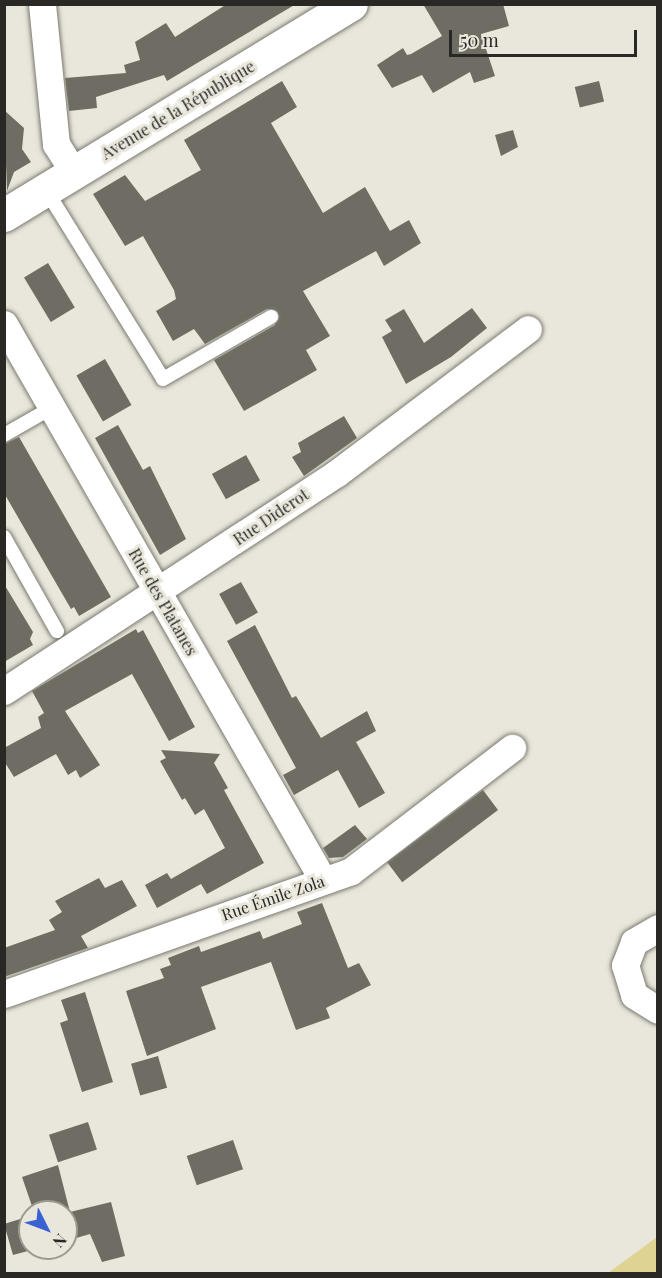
<!DOCTYPE html>
<html>
<head>
<meta charset="utf-8">
<style>
  body { margin:0 }
  #map { position:relative; width:662px; height:1278px; overflow:hidden; background:#e9e7dc; font-family:"Playfair Display",serif }
  div>[style] { position:absolute }
  [style*='--x'] { left:calc(var(--x)*1px); top:calc(var(--y)*1px); width:calc(var(--w)*1px); rotate:calc(var(--a)*1deg) }
  .green>* { inset:0; background:#dfd394 }
  .building>* { inset:0; background:#6f6d63; transform-origin:0 0 }
  .roads { filter:drop-shadow(0 0 2px #7b796f) drop-shadow(0 0 2px #7b796f) }
  .service>* { height:14px; margin:-7px; padding:0 7px; transform-origin:7px; border-radius:7px; background:#fff }
  .minor>* { height:27px; margin:-13.5px; padding:0 13.5px; transform-origin:13.5px; border-radius:13.5px; background:#fff }
  .tertiary>* { height:33px; margin:-16.5px; padding:0 16.5px; transform-origin:16.5px; border-radius:16.5px; background:#fff }
  span { translate:-50% -50%; white-space:nowrap; text-align:center; line-height:1.15; -webkit-text-stroke:6px #e9e7dc; paint-order:stroke }
  .street-label { font-size:16px; color:#292824 }
  .frame { position:absolute; inset:0; border:6px solid #292824; pointer-events:none }
  .north { position:absolute; left:18px; top:1200px; width:60px; height:60px; box-sizing:border-box; background:#e9e7dc; border:2px solid #9c9b92; border-radius:50%; rotate:132deg; font-size:16px; font-weight:700; line-height:24px; text-align:center; color:#292824 }
  .north::after { content:''; display:block; margin:auto; width:21px; height:27px; background:#3a62d3; clip-path:polygon(50% 0,100% 100%,50% 72%,0 100%) }
  .scale { position:absolute; left:449px; top:30px; width:188px; height:27px; box-sizing:border-box; border:3px solid #292824; border-top:0; padding-left:8px; font-size:18px; line-height:21px; white-space:nowrap; color:#292824; -webkit-text-stroke:4px #e9e7dc; paint-order:stroke }
</style>
</head>
<body>
<div id="map">
  <div class="green">
    <div style="clip-path:polygon(657px 1237px,657px 1273px,608px 1273px)"></div>
  </div>
  <div class="building">
    <div style="clip-path:polygon(227px 4px,296px 4px,167px 81px,164px 75px,96px 97px,97px 108px,69px 111px,65px 78px,126px 73px,124px 65px,140px 60px,135px 42px,166px 23px,175px 37px)"></div>
    <div style="clip-path:polygon(423px 4px,503px 4px,509px 26px,481px 34px,495px 76px,474px 83px,470px 72px,433px 93px,422px 75px,392px 88px,377px 65px,403px 48px,407px 55px,411px 54px,442px 36px)"></div>
    <div style="clip-path:polygon(282px 81px,297px 107px,271px 123px,323px 213px,365px 187px,390px 231px,409px 220px,421px 243px,384px 266px,376px 251px,303px 291px,330px 336px,306px 350px,317px 370px,244px 411px,214px 360px,275px 325px,278px 312px,267px 309px,205px 344px,194px 329px,173px 341px,156px 311px,176px 299px,174px 290px,143px 236px,125px 246px,93px 194px,125px 175px,145px 201px,201px 170px,184px 140px)"></div>
    <div style="left:599px;top:81px;width:21px;height:25px;rotate:76deg"></div>
    <div style="clip-path:polygon(4px 110px,24px 128px,22px 149px,31px 162px,14px 172px,7px 191px)"></div>
    <div style="clip-path:polygon(513px 130px,518px 147px,501px 156px,495px 135px)"></div>
    <div style="left:48px;top:263px;width:52px;height:28px;rotate:59deg"></div>
    <div style="clip-path:polygon(472px 308px,487px 328px,451px 357px,406px 384px,382px 337px,392px 331px,385px 320px,404px 309px,424px 343px)"></div>
    <div style="left:105px;top:359px;width:53px;height:33px;rotate:60deg"></div>
    <div style="clip-path:polygon(344px 416px,357px 438px,304px 476px,292px 457px,301px 452px,298px 443px)"></div>
    <div style="clip-path:polygon(118px 425px,143px 470px,150px 466px,186px 539px,160px 555px,95px 438px)"></div>
    <div style="clip-path:polygon(19px 437px,111px 597px,79px 616px,74px 607px,71px 609px,4px 493px,4px 444px)"></div>
    <div style="left:246px;top:455px;width:29px;height:39px;rotate:61deg"></div>
    <div style="left:241px;top:582px;width:35px;height:25px;rotate:61deg"></div>
    <div style="clip-path:polygon(4px 584px,33px 632px,30px 639px,33px 645px,4px 662px)"></div>
    <div style="clip-path:polygon(255px 625px,292px 698px,296px 696px,321px 738px,367px 711px,376px 731px,356px 742px,385px 793px,359px 808px,338px 770px,294px 795px,283px 775px,296px 768px,227px 641px)"></div>
    <div style="clip-path:polygon(136px 629px,138px 633px,143px 630px,195px 727px,169px 741px,132px 674px,65px 711px,100px 765px,80px 778px,76px 770px,68px 775px,56px 754px,14px 777px,4px 761px,4px 748px,41px 728px,38px 717px,44px 713px,32px 691px)"></div>
    <div style="clip-path:polygon(161px 750px,220px 754px,214px 763px,228px 788px,224px 790px,264px 863px,207px 894px,201px 884px,157px 908px,145px 885px,167px 873px,171px 879px,225px 848px,204px 809px,195px 815px,185px 798px,182px 800px,160px 761px,166px 758px)"></div>
    <div style="left:483px;top:790px;width:25px;height:120px;rotate:53deg"></div>
    <div style="clip-path:polygon(355px 825px,367px 839px,343px 857px,329px 858px,323px 848px)"></div>
    <div style="clip-path:polygon(99px 878px,105px 888px,122px 880px,137px 906px,81px 936px,88px 948px,4px 977px,4px 948px,55px 930px,49px 920px,62px 912px,55px 901px)"></div>
    <div style="clip-path:polygon(322px 903px,348px 968px,359px 963px,371px 985px,326px 1008px,330px 1018px,296px 1030px,271px 962px,201px 987px,216px 1029px,147px 1056px,126px 991px,164px 978px,160px 969px,171px 965px,168px 958px,199px 946px,201px 952px,260px 931px,263px 939px,302px 924px,297px 912px)"></div>
    <div style="clip-path:polygon(85px 992px,113px 1082px,82px 1092px,60px 1023px,68px 1020px,61px 1000px)"></div>
    <div style="left:158px;top:1056px;width:33px;height:28px;rotate:74deg"></div>
    <div style="left:88px;top:1122px;width:29px;height:41px;rotate:72deg"></div>
    <div style="left:233px;top:1140px;width:31px;height:49px;rotate:71deg"></div>
    <div style="clip-path:polygon(58px 1165px,70px 1212px,111px 1202px,125px 1256px,102px 1262px,90px 1234px,66px 1241px,66px 1212px,34px 1212px,22px 1177px)"></div>
    <div style="clip-path:polygon(30px 1216px,30px 1248px,39px 1248px,13px 1255px,4px 1224px)"></div>
  </div>
  <div class="roads">
    <div class="service">
      <div style="--x:46;--y:190;--w:222;--a:58.2"></div>
      <div style="--x:163;--y:379;--w:125;--a:-29.9"></div>
      <div style="--x:4;--y:435;--w:56;--a:-29.7"></div>
      <div style="--x:4;--y:537;--w:108;--a:60.6"></div>
    </div>
    <div class="minor">
      <div style="--x:42;--y:4;--w:141;--a:84.3"></div>
      <div style="--x:56;--y:144;--w:34;--a:58"></div>
      <div style="--x:4;--y:324;--w:641;--a:60.16"></div>
      <div style="--x:4;--y:691;--w:398;--a:-33.2"></div>
      <div style="--x:337;--y:473;--w:239;--a:-37"></div>
      <div style="--x:658;--y:928;--w:28;--a:150"></div>
      <div style="--x:634;--y:942;--w:25;--a:111"></div>
      <div style="--x:625;--y:965;--w:31;--a:73"></div>
      <div style="--x:634;--y:995;--w:28;--a:32"></div>
      <div style="--x:4;--y:994;--w:368;--a:-19.5"></div>
      <div style="--x:351;--y:871;--w:203;--a:-37.4"></div>
    </div>
    <div class="tertiary">
      <div style="--x:4;--y:215;--w:406;--a:-31.3"></div>
    </div>
  </div>
  <div class="street-label">
    <span style="left:178px;top:110px;rotate:-31deg">Avenue de la République</span>
    <span style="left:271px;top:517px;rotate:-34deg">Rue Diderot</span>
    <span style="left:163px;top:602px;rotate:60deg">Rue des Platanes</span>
    <span style="left:273px;top:898px;rotate:-19deg">Rue Émile Zola</span>
  </div>
  <div class="frame"></div>
  <div class="north">N</div>
  <div class="scale">50 m</div>
</div>
</body>
</html>
